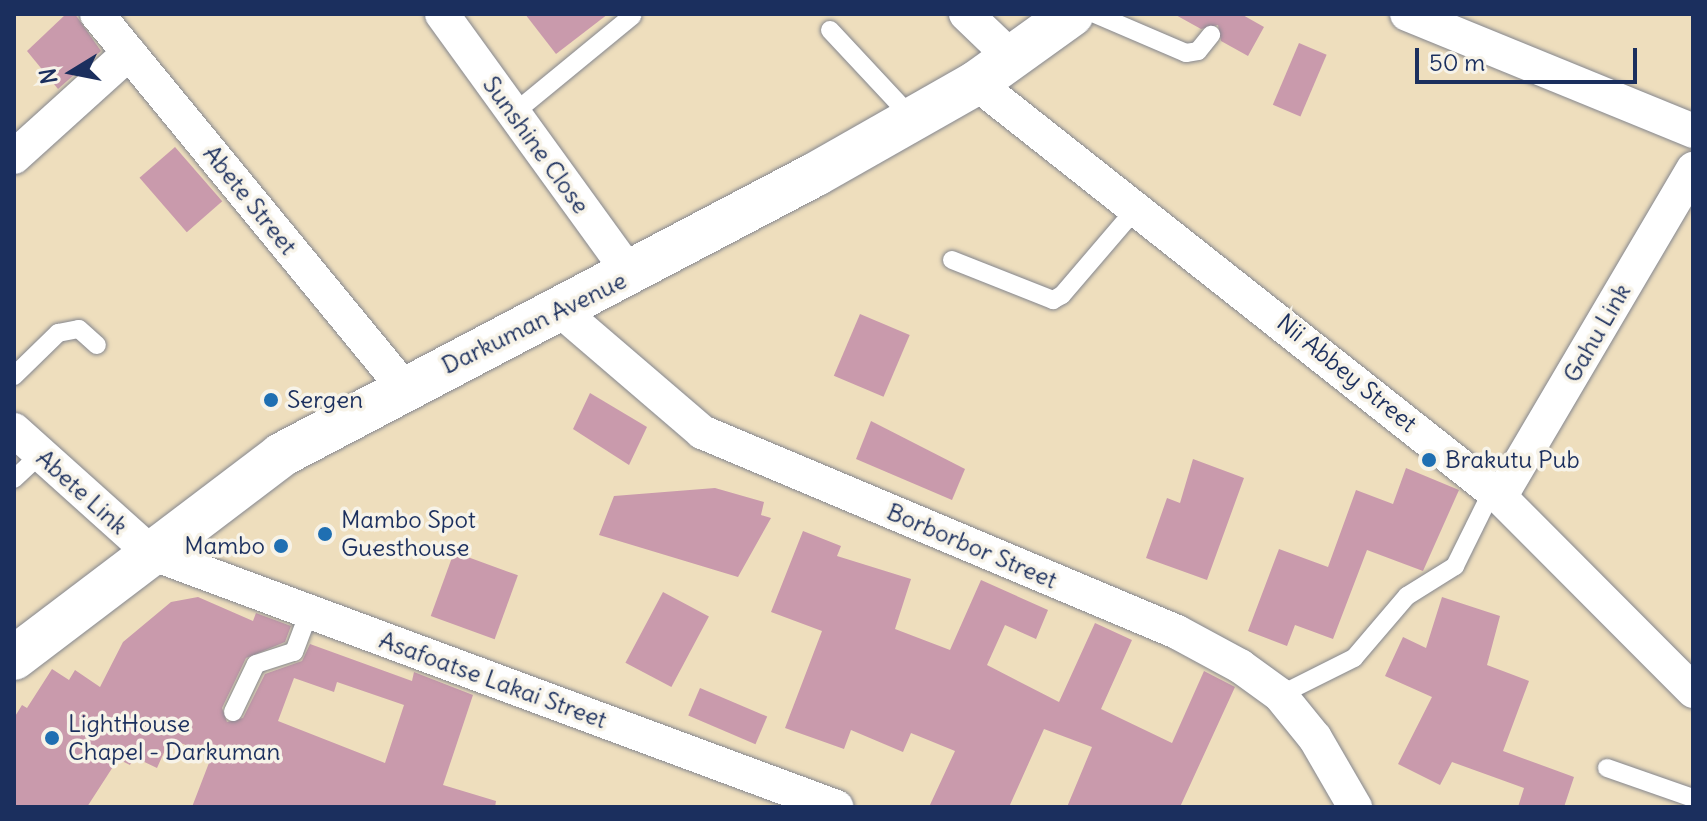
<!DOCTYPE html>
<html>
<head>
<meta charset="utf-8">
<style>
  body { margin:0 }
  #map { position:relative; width:1707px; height:821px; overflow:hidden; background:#eedebd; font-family:Delius,sans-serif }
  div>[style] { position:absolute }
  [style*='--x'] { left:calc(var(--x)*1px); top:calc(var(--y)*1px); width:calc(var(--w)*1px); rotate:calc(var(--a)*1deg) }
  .building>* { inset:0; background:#c99aac; transform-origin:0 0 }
  .roads { filter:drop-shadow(0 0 2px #84868e) drop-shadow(0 0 2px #84868e) }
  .lane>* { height:18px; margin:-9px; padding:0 9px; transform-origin:9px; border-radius:9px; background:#fff }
  .street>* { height:34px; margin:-17px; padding:0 17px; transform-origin:17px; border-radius:17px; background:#fff }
  .secondary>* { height:44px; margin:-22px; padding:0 22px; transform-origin:22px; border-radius:22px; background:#fff }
  .dots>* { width:22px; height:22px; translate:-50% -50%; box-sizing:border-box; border:4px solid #f7f3e8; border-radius:50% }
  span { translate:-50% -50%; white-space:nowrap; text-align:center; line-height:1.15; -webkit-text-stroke:7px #f7f3e8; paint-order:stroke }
  .street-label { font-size:24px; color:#1b2f5e }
  .poi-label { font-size:24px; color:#1b2f5e }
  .left { translate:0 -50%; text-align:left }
  .right { translate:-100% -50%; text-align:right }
  .frame { position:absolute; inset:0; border:16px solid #1b2f5e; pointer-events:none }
  .north { position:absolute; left:32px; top:32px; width:80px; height:80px; -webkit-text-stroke:6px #f7f3e8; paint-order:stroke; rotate:260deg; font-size:22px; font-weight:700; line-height:32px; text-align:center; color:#1b2f5e }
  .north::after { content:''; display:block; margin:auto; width:28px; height:36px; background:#1b2f5e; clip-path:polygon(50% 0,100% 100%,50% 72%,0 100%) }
  .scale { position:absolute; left:1415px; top:48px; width:222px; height:36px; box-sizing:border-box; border:4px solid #1b2f5e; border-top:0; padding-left:10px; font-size:24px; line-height:28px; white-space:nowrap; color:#1b2f5e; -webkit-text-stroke:6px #f7f3e8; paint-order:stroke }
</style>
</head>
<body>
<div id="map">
  <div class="building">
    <div style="clip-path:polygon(66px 14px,75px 14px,101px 51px,58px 89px,27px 51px)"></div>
    <div style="clip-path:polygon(525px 14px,608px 14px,556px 54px)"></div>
    <div style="clip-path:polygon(1174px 14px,1241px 14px,1264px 27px,1248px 56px,1221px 41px,1218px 25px,1201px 29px)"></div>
    <div style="left:1299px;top:43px;width:30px;height:67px;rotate:23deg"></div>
    <div style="left:175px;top:147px;width:72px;height:47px;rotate:49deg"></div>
    <div style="left:860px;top:314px;width:54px;height:67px;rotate:23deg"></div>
    <div style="clip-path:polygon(590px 393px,647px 427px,629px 465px,573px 429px)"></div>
    <div style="clip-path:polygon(871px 421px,965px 469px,952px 500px,856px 459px)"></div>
    <div style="clip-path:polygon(1193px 459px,1244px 478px,1207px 580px,1146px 558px,1167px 498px,1180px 503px)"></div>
    <div style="clip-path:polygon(1406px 468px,1459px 490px,1423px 571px,1367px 550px,1333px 639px,1295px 625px,1287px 646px,1248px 631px,1279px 549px,1328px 567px,1356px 490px,1393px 504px)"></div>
    <div style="clip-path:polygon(715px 488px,764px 502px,761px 515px,771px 518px,738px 577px,599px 535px,614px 496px)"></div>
    <div style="clip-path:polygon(803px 531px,841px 546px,837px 556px,911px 579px,895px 629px,950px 650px,981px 580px,1048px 610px,1036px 639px,1005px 625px,987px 665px,1059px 702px,1095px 623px,1132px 640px,1101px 709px,1172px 743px,1204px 671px,1235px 687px,1180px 807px,1067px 807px,1092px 747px,1044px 729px,1009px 807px,929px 807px,955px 751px,911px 733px,903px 752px,851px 730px,844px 749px,785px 728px,822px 631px,771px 612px)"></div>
    <div style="left:454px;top:552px;width:68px;height:68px;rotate:20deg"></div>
    <div style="left:663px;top:592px;width:52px;height:80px;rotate:28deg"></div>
    <div style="clip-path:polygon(evenodd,198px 597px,253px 621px,256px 613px,291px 626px,285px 642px,246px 658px,222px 708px,227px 722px,243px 718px,265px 674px,302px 661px,310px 644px,412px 681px,414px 672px,473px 695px,443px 785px,496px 801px,495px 807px,192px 807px,212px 755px,170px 739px,157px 768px,134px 757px,130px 765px,118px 759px,87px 807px,14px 807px,14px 718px,22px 705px,27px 708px,52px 669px,69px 680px,75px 670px,100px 687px,123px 642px,171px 602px,198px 597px,294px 678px,334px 692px,337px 682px,404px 705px,385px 763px,278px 721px,294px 678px)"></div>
    <div style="clip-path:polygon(1442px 597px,1500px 616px,1487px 665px,1529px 681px,1503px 751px,1574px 777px,1564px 807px,1518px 807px,1524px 788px,1452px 762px,1440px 785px,1398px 764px,1432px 697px,1385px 676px,1403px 637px,1426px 648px)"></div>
    <div style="left:700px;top:688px;width:73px;height:30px;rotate:23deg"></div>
  </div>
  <div class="roads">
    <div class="lane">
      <div style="--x:1095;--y:14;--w:99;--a:23.2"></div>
      <div style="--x:1186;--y:53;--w:12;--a:-9"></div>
      <div style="--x:1198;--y:51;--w:21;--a:-51"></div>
      <div style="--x:830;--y:30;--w:122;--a:47"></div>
      <div style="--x:514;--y:113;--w:153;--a:-39.4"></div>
      <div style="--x:952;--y:260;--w:109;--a:21.6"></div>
      <div style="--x:1053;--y:300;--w:10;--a:-29"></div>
      <div style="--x:1062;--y:295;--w:111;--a:-49.4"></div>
      <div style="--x:14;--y:376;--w:62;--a:-44.3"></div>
      <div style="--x:58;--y:333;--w:21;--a:-11"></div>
      <div style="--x:79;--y:329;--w:24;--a:42"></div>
      <div style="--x:14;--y:479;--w:37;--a:-43"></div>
      <div style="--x:1280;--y:695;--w:83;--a:-26.6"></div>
      <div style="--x:1354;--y:658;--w:82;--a:-49.5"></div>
      <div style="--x:1407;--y:596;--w:57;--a:-32"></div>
      <div style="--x:1455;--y:566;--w:84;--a:-63.7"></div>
      <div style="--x:233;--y:712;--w:53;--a:-64.4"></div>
      <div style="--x:256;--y:664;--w:40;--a:-18"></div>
      <div style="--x:294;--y:652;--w:43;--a:-69.4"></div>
      <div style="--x:1607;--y:768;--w:91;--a:19.2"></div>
    </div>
    <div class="street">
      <div style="--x:97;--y:14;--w:482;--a:50.6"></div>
      <div style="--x:442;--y:14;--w:322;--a:54.1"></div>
      <div style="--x:966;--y:14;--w:62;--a:43.7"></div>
      <div style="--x:1407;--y:14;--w:309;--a:22.2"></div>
      <div style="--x:976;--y:83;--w:668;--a:38.31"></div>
      <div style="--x:1500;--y:497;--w:274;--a:45.1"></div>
      <div style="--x:14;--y:157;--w:155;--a:-42.1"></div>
      <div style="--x:561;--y:311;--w:186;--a:40.6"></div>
      <div style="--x:702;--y:432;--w:515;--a:22.83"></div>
      <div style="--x:1177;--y:632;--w:72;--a:28.4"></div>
      <div style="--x:1240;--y:666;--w:49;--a:35.9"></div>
      <div style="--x:1280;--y:695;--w:55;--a:50.9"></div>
      <div style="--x:1315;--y:738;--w:80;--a:59.9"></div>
      <div style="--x:14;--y:430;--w:184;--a:41.9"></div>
      <div style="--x:151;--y:553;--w:731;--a:20.34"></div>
      <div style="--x:1500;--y:497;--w:381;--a:-59.5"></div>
    </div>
    <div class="secondary">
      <div style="--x:14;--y:658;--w:335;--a:-37.2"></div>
      <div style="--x:281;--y:455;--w:604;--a:-27.71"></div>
      <div style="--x:816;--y:174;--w:184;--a:-29.6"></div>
      <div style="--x:976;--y:83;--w:118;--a:-35.7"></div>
    </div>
  </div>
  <div class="dots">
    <div style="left:271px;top:400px;background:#1f6fb2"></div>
    <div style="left:1429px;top:460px;background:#1f6fb2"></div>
    <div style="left:325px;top:534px;background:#1f6fb2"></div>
    <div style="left:281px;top:546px;background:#1f6fb2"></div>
    <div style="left:52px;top:738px;background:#1f6fb2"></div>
  </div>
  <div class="street-label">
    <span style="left:536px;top:145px;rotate:54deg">Sunshine Close</span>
    <span style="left:250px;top:200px;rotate:51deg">Abete Street</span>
    <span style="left:534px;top:323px;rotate:-26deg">Darkuman Avenue</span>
    <span style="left:1597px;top:333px;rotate:-60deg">Gahu Link</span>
    <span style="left:1347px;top:373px;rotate:39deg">Nii Abbey Street</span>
    <span style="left:82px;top:492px;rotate:42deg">Abete Link</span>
    <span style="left:972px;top:546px;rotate:23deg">Borborbor Street</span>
    <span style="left:493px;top:680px;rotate:20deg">Asafoatse Lakai Street</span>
  </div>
  <div class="poi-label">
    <span class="left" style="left:287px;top:400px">Sergen</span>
    <span class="left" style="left:1445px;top:460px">Brakutu Pub</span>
    <span class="left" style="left:341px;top:534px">Mambo Spot<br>Guesthouse</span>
    <span class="right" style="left:265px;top:546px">Mambo</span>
    <span class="left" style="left:68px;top:738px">LightHouse<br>Chapel - Darkuman</span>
  </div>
  <div class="frame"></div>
  <div class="north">N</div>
  <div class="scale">50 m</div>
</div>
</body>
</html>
